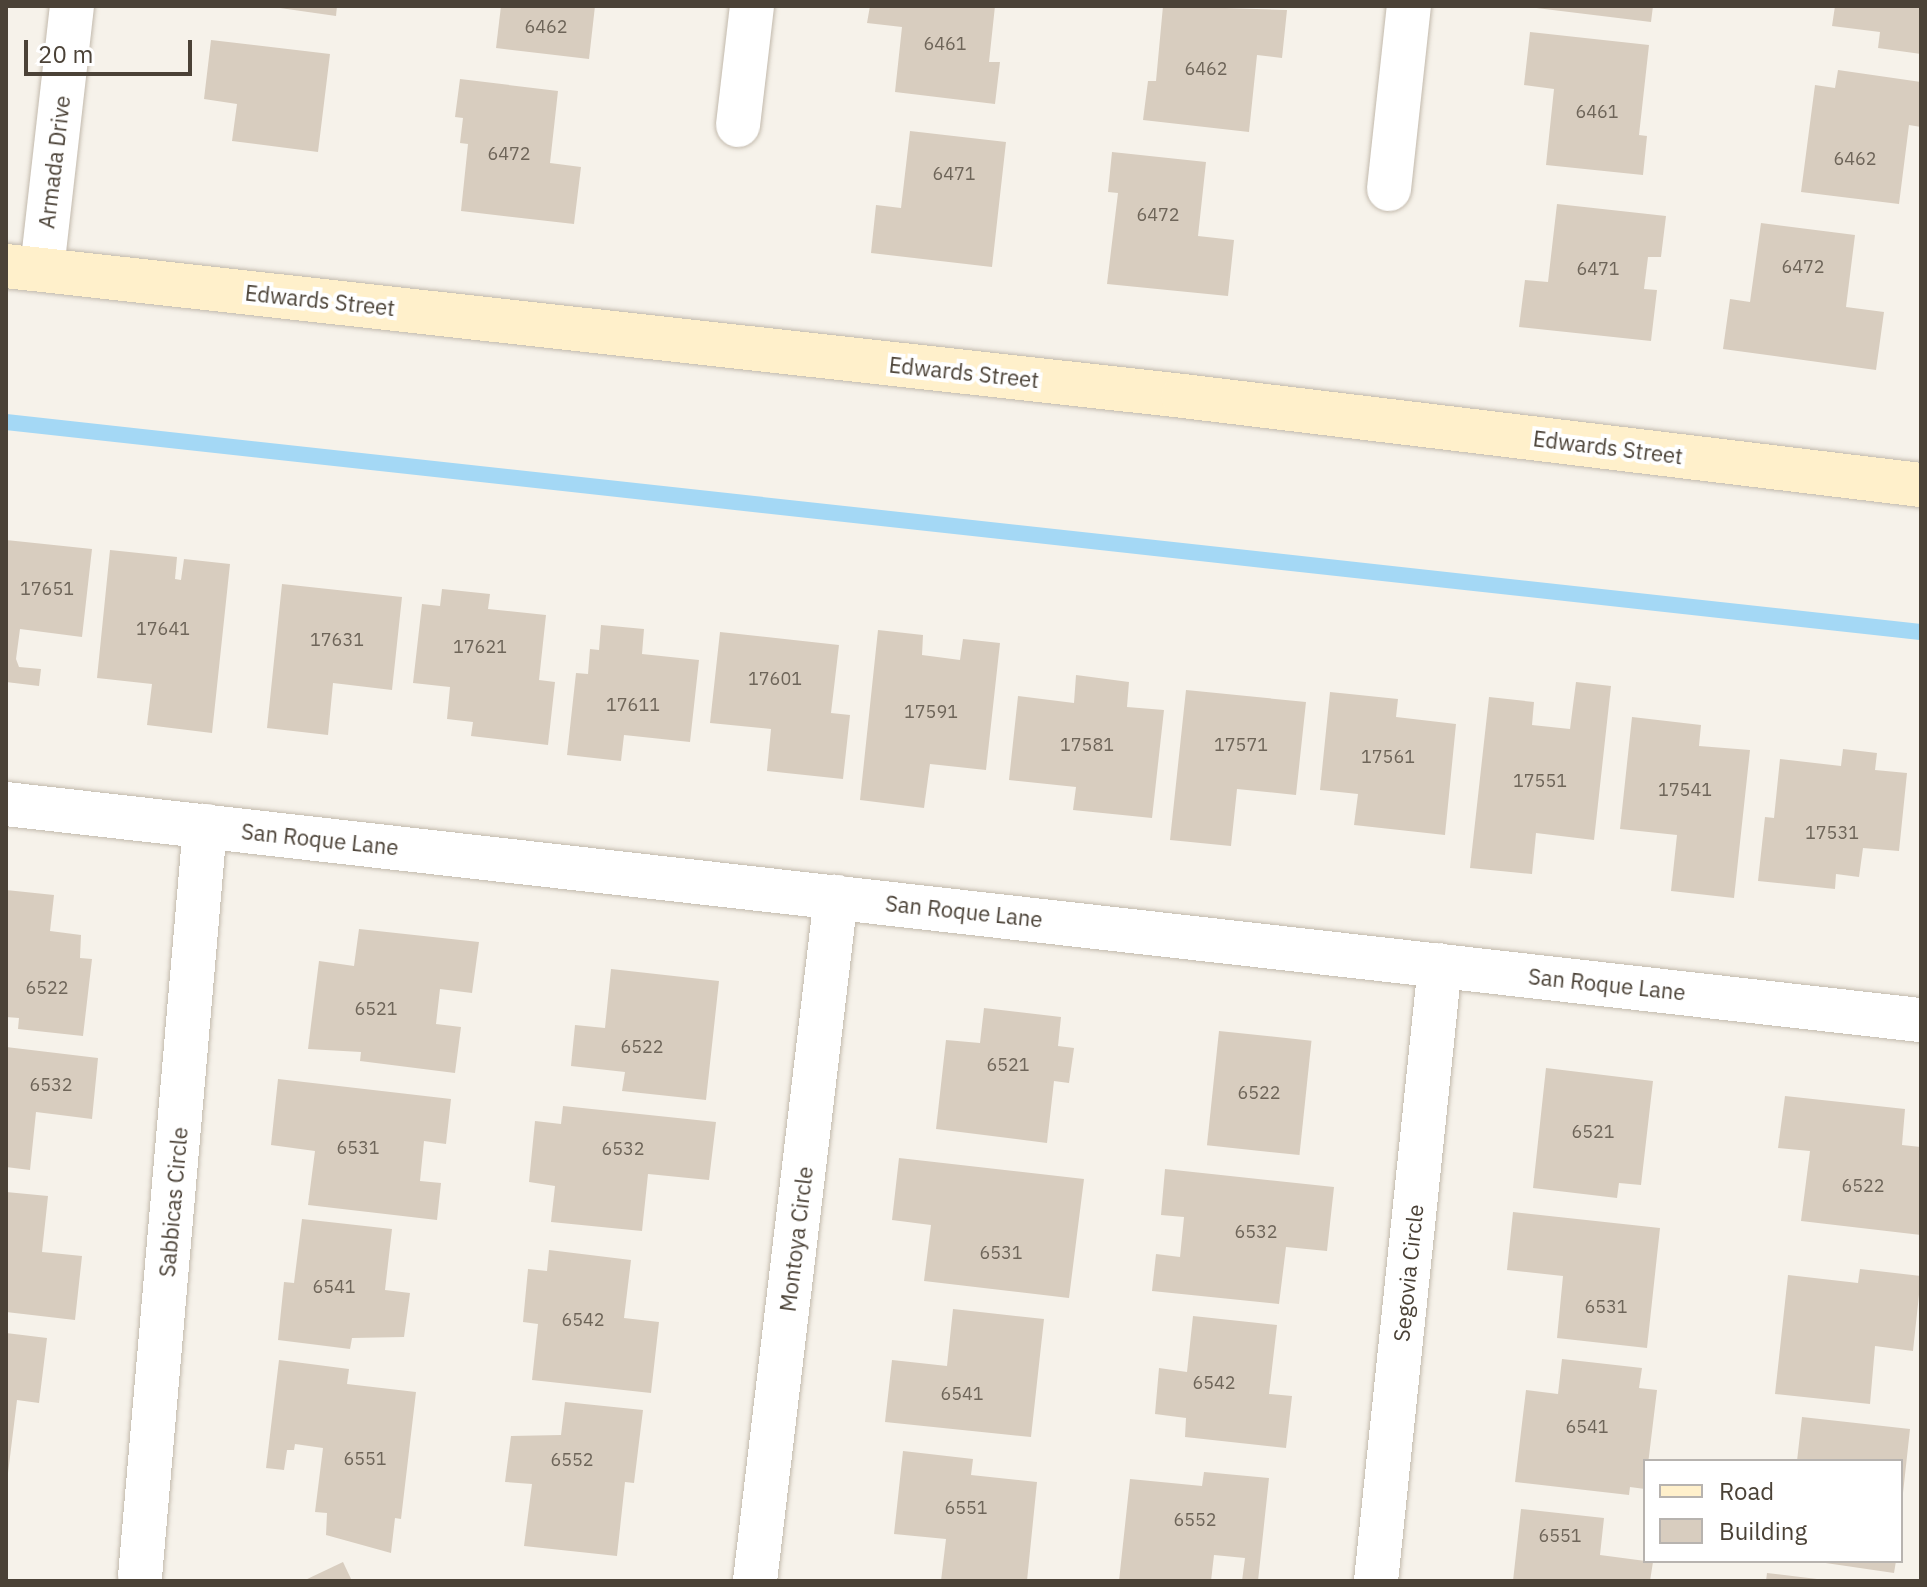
<!DOCTYPE html>
<html>
<head>
<meta charset="utf-8">
<style>
  body { margin:0 }
  #map { position:relative; width:1927px; height:1587px; overflow:hidden; background:#f6f2ea; font-family:"IBM Plex Sans",sans-serif }
  div>[style] { position:absolute }
  [style*='--x'] { left:calc(var(--x)*1px); top:calc(var(--y)*1px); width:calc(var(--w)*1px); rotate:calc(var(--a)*1deg) }
  .stream>* { height:16px; margin:-8px; padding:0 8px; transform-origin:8px; border-radius:8px; background:#a4d8f5 }
  .building>* { inset:0; background:#d8cdbf; transform-origin:0 0 }
  .roads { filter:drop-shadow(0 0 2px #c2b9ac) drop-shadow(0 0 2px #c2b9ac) }
  .minor>* { height:44px; margin:-22px; padding:0 22px; transform-origin:22px; border-radius:22px; background:#fff }
  .secondary>* { height:44px; margin:-22px; padding:0 22px; transform-origin:22px; border-radius:22px; background:#fff0cb }
  span { translate:-50% -50%; white-space:nowrap; text-align:center; line-height:1.15; -webkit-text-stroke:8px #fff; paint-order:stroke }
  .number-label { font-size:18px; color:#6e6559 }
  .number-label span { -webkit-text-stroke-width:0 }
  .street-label { font-size:22px; color:#4b4237 }
  .frame { position:absolute; inset:0; border:8px solid #4b4237; pointer-events:none }
  .legend { position:absolute; left:1643px; top:1459px; width:260px; height:104px; box-sizing:border-box; background:#fff; border:2px solid #b7b3af; margin:0; padding:10px 14px; list-style:none; font-size:24px; color:#4b4237 }
  .legend li { display:flex; align-items:center; gap:16px; height:40px }
  .legend b { width:40px; border:2px solid #b7b3af }
  .scale { position:absolute; left:24px; top:40px; width:168px; height:36px; box-sizing:border-box; border:4px solid #4b4237; border-top:0; padding-left:10px; font-size:24px; line-height:28px; white-space:nowrap; color:#4b4237; -webkit-text-stroke:6px #fff; paint-order:stroke }
</style>
</head>
<body>
<div id="map">
  <div class="stream">
    <div style="--x:6;--y:422;--w:1926;--a:6.26"></div>
  </div>
  <div class="building">
    <div style="clip-path:polygon(266px 6px,337px 6px,336px 16px)"></div>
    <div style="clip-path:polygon(501px 6px,595px 6px,589px 59px,496px 48px)"></div>
    <div style="clip-path:polygon(870px 6px,995px 6px,989px 62px,1000px 62px,995px 104px,895px 92px,902px 27px,867px 23px)"></div>
    <div style="clip-path:polygon(1163px 6px,1287px 10px,1282px 58px,1257px 55px,1249px 132px,1143px 120px,1148px 81px,1156px 81px)"></div>
    <div style="clip-path:polygon(1520px 6px,1653px 6px,1651px 22px)"></div>
    <div style="clip-path:polygon(1835px 6px,1921px 6px,1921px 54px,1878px 48px,1880px 32px,1832px 26px)"></div>
    <div style="clip-path:polygon(1530px 32px,1649px 45px,1639px 135px,1647px 136px,1643px 175px,1546px 165px,1554px 89px,1524px 85px)"></div>
    <div style="clip-path:polygon(211px 40px,330px 54px,318px 152px,232px 141px,237px 104px,204px 99px)"></div>
    <div style="clip-path:polygon(1838px 70px,1921px 82px,1921px 127px,1909px 125px,1899px 204px,1801px 192px,1815px 85px,1835px 88px)"></div>
    <div style="clip-path:polygon(460px 79px,558px 91px,550px 163px,581px 167px,574px 224px,461px 211px,468px 144px,460px 143px,463px 118px,455px 117px)"></div>
    <div style="clip-path:polygon(910px 131px,1006px 142px,992px 267px,871px 253px,876px 205px,901px 208px)"></div>
    <div style="clip-path:polygon(1112px 152px,1206px 162px,1198px 236px,1234px 240px,1228px 296px,1107px 284px,1118px 193px,1108px 192px)"></div>
    <div style="clip-path:polygon(1557px 204px,1666px 216px,1661px 257px,1648px 257px,1644px 289px,1657px 290px,1651px 341px,1519px 327px,1525px 280px,1548px 282px)"></div>
    <div style="clip-path:polygon(1761px 223px,1855px 235px,1846px 307px,1884px 312px,1876px 370px,1723px 349px,1730px 299px,1750px 302px)"></div>
    <div style="clip-path:polygon(6px 540px,92px 549px,82px 637px,20px 629px,16px 659px,19px 667px,41px 669px,39px 686px,6px 682px)"></div>
    <div style="clip-path:polygon(110px 550px,177px 557px,175px 579px,181px 580px,184px 559px,230px 564px,212px 733px,147px 725px,152px 684px,97px 678px)"></div>
    <div style="clip-path:polygon(282px 584px,402px 597px,392px 690px,333px 683px,328px 735px,267px 728px)"></div>
    <div style="clip-path:polygon(442px 589px,490px 594px,488px 609px,546px 615px,539px 680px,555px 682px,548px 745px,471px 736px,473px 722px,447px 719px,450px 687px,413px 683px,422px 604px,440px 606px)"></div>
    <div style="clip-path:polygon(601px 625px,644px 629px,642px 654px,699px 660px,690px 742px,624px 735px,621px 761px,567px 755px,576px 673px,588px 674px,590px 649px,599px 650px)"></div>
    <div style="clip-path:polygon(878px 630px,923px 635px,922px 655px,960px 660px,963px 639px,1000px 643px,986px 770px,930px 764px,924px 808px,860px 800px)"></div>
    <div style="clip-path:polygon(720px 632px,839px 645px,831px 713px,850px 715px,843px 779px,767px 771px,771px 729px,710px 723px)"></div>
    <div style="clip-path:polygon(1076px 675px,1129px 682px,1127px 707px,1164px 710px,1152px 818px,1073px 810px,1076px 787px,1009px 780px,1018px 696px,1074px 703px)"></div>
    <div style="clip-path:polygon(1576px 682px,1611px 686px,1594px 840px,1536px 833px,1532px 874px,1470px 868px,1489px 697px,1534px 702px,1532px 725px,1570px 729px)"></div>
    <div style="clip-path:polygon(1186px 690px,1306px 702px,1296px 795px,1237px 789px,1231px 846px,1170px 840px)"></div>
    <div style="clip-path:polygon(1330px 692px,1398px 699px,1396px 717px,1456px 724px,1445px 835px,1354px 825px,1358px 794px,1320px 790px)"></div>
    <div style="clip-path:polygon(1632px 717px,1701px 725px,1699px 746px,1750px 750px,1734px 898px,1671px 891px,1677px 835px,1620px 829px)"></div>
    <div style="clip-path:polygon(1843px 749px,1877px 753px,1875px 770px,1907px 773px,1899px 851px,1863px 848px,1859px 877px,1836px 874px,1835px 889px,1758px 881px,1765px 817px,1774px 818px,1780px 759px,1841px 766px)"></div>
    <div style="clip-path:polygon(6px 890px,54px 895px,50px 931px,81px 935px,80px 958px,92px 959px,83px 1036px,18px 1029px,19px 1018px,6px 1017px)"></div>
    <div style="clip-path:polygon(359px 929px,479px 942px,472px 993px,440px 989px,436px 1024px,461px 1027px,455px 1073px,360px 1061px,361px 1052px,308px 1049px,319px 961px,354px 966px)"></div>
    <div style="clip-path:polygon(611px 969px,719px 981px,706px 1100px,622px 1091px,625px 1072px,571px 1066px,575px 1025px,605px 1028px)"></div>
    <div style="clip-path:polygon(984px 1008px,1061px 1017px,1058px 1046px,1074px 1048px,1069px 1083px,1054px 1081px,1047px 1143px,936px 1129px,946px 1040px,980px 1043px)"></div>
    <div style="left:1219px;top:1031px;width:93px;height:115px;rotate:6deg"></div>
    <div style="clip-path:polygon(6px 1047px,98px 1058px,92px 1119px,36px 1112px,30px 1170px,6px 1167px)"></div>
    <div style="clip-path:polygon(1546px 1068px,1653px 1081px,1641px 1185px,1619px 1183px,1617px 1198px,1533px 1188px)"></div>
    <div style="clip-path:polygon(278px 1079px,451px 1099px,446px 1144px,424px 1141px,420px 1181px,441px 1183px,437px 1220px,308px 1205px,315px 1151px,271px 1145px)"></div>
    <div style="clip-path:polygon(1785px 1096px,1905px 1109px,1902px 1145px,1921px 1147px,1921px 1235px,1801px 1221px,1810px 1151px,1778px 1148px)"></div>
    <div style="clip-path:polygon(563px 1106px,716px 1122px,709px 1180px,648px 1174px,642px 1231px,551px 1222px,555px 1186px,529px 1182px,535px 1121px,561px 1124px)"></div>
    <div style="clip-path:polygon(899px 1158px,1084px 1179px,1069px 1298px,924px 1281px,931px 1225px,892px 1220px)"></div>
    <div style="clip-path:polygon(1165px 1169px,1334px 1187px,1327px 1251px,1286px 1247px,1279px 1304px,1152px 1291px,1156px 1254px,1180px 1257px,1184px 1217px,1161px 1215px)"></div>
    <div style="clip-path:polygon(6px 1192px,48px 1196px,42px 1252px,82px 1256px,75px 1320px,6px 1312px)"></div>
    <div style="clip-path:polygon(1513px 1212px,1660px 1228px,1647px 1348px,1557px 1338px,1563px 1276px,1507px 1270px)"></div>
    <div style="clip-path:polygon(302px 1219px,392px 1229px,385px 1290px,410px 1293px,404px 1337px,352px 1338px,350px 1349px,278px 1340px,284px 1282px,294px 1283px)"></div>
    <div style="clip-path:polygon(549px 1250px,631px 1260px,624px 1318px,659px 1322px,651px 1393px,532px 1380px,538px 1324px,523px 1322px,528px 1269px,547px 1271px)"></div>
    <div style="clip-path:polygon(1860px 1269px,1921px 1276px,1913px 1351px,1875px 1346px,1870px 1404px,1775px 1394px,1788px 1275px,1858px 1283px)"></div>
    <div style="clip-path:polygon(953px 1309px,1044px 1319px,1031px 1437px,885px 1422px,892px 1360px,947px 1366px)"></div>
    <div style="clip-path:polygon(1193px 1316px,1277px 1325px,1269px 1394px,1292px 1396px,1286px 1448px,1185px 1437px,1186px 1418px,1155px 1414px,1159px 1368px,1187px 1372px)"></div>
    <div style="clip-path:polygon(6px 1333px,47px 1338px,39px 1403px,17px 1400px,8px 1473px)"></div>
    <div style="clip-path:polygon(1562px 1359px,1642px 1368px,1639px 1388px,1657px 1390px,1645px 1489px,1630px 1487px,1629px 1495px,1515px 1482px,1526px 1390px,1558px 1394px)"></div>
    <div style="clip-path:polygon(279px 1360px,349px 1369px,347px 1384px,416px 1392px,401px 1519px,395px 1518px,391px 1553px,326px 1535px,327px 1513px,315px 1512px,323px 1448px,295px 1444px,294px 1450px,287px 1450px,284px 1470px,266px 1468px)"></div>
    <div style="clip-path:polygon(565px 1402px,643px 1410px,634px 1483px,625px 1482px,617px 1556px,524px 1546px,532px 1484px,505px 1482px,511px 1436px,561px 1435px)"></div>
    <div style="clip-path:polygon(1802px 1417px,1910px 1429px,1903px 1493px,1901px 1461px,1797px 1461px)"></div>
    <div style="clip-path:polygon(903px 1451px,973px 1459px,971px 1475px,1037px 1482px,1027px 1581px,941px 1581px,946px 1539px,894px 1534px)"></div>
    <div style="clip-path:polygon(1204px 1472px,1269px 1478px,1258px 1581px,1242px 1581px,1245px 1558px,1214px 1555px,1211px 1581px,1119px 1581px,1130px 1479px,1202px 1486px)"></div>
    <div style="clip-path:polygon(1521px 1509px,1604px 1518px,1600px 1555px,1653px 1562px,1650px 1581px,1513px 1581px)"></div>
    <div style="clip-path:polygon(1812px 1561px,1896px 1561px,1894px 1573px)"></div>
    <div style="clip-path:polygon(343px 1562px,352px 1581px,303px 1581px)"></div>
    <div style="clip-path:polygon(1767px 1573px,1817px 1579px,1817px 1581px,1766px 1581px)"></div>
  </div>
  <div class="roads">
    <div class="minor">
      <div style="--x:738;--y:125;--w:120;--a:-83.3"></div>
      <div style="--x:1389;--y:189;--w:184;--a:-83.8"></div>
      <div style="--x:42;--y:269;--w:265;--a:-83.5"></div>
      <div style="--x:6;--y:804;--w:1927;--a:6.44"></div>
      <div style="--x:140;--y:1577;--w:754;--a:-85.05"></div>
      <div style="--x:755;--y:1581;--w:689;--a:-83.25"></div>
      <div style="--x:1376;--y:1581;--w:619;--a:-84.07"></div>
    </div>
    <div class="secondary">
      <div style="--x:6;--y:266;--w:1184;--a:6.3"></div>
      <div style="--x:1183;--y:396;--w:743;--a:6.88"></div>
    </div>
  </div>
  <div class="number-label">
    <span style="left:546px;top:27px">6462</span>
    <span style="left:945px;top:44px">6461</span>
    <span style="left:1206px;top:69px">6462</span>
    <span style="left:1597px;top:112px">6461</span>
    <span style="left:509px;top:154px">6472</span>
    <span style="left:1855px;top:159px">6462</span>
    <span style="left:954px;top:174px">6471</span>
    <span style="left:1158px;top:215px">6472</span>
    <span style="left:1803px;top:267px">6472</span>
    <span style="left:1598px;top:269px">6471</span>
    <span style="left:47px;top:589px">17651</span>
    <span style="left:163px;top:629px">17641</span>
    <span style="left:337px;top:640px">17631</span>
    <span style="left:480px;top:647px">17621</span>
    <span style="left:775px;top:679px">17601</span>
    <span style="left:633px;top:705px">17611</span>
    <span style="left:931px;top:712px">17591</span>
    <span style="left:1087px;top:745px">17581</span>
    <span style="left:1241px;top:745px">17571</span>
    <span style="left:1388px;top:757px">17561</span>
    <span style="left:1540px;top:781px">17551</span>
    <span style="left:1685px;top:790px">17541</span>
    <span style="left:1832px;top:833px">17531</span>
    <span style="left:47px;top:988px">6522</span>
    <span style="left:376px;top:1009px">6521</span>
    <span style="left:642px;top:1047px">6522</span>
    <span style="left:1008px;top:1065px">6521</span>
    <span style="left:51px;top:1085px">6532</span>
    <span style="left:1259px;top:1093px">6522</span>
    <span style="left:1593px;top:1132px">6521</span>
    <span style="left:358px;top:1148px">6531</span>
    <span style="left:623px;top:1149px">6532</span>
    <span style="left:1863px;top:1186px">6522</span>
    <span style="left:1256px;top:1232px">6532</span>
    <span style="left:1001px;top:1253px">6531</span>
    <span style="left:334px;top:1287px">6541</span>
    <span style="left:1606px;top:1307px">6531</span>
    <span style="left:583px;top:1320px">6542</span>
    <span style="left:1214px;top:1383px">6542</span>
    <span style="left:962px;top:1394px">6541</span>
    <span style="left:1587px;top:1427px">6541</span>
    <span style="left:365px;top:1459px">6551</span>
    <span style="left:572px;top:1460px">6552</span>
    <span style="left:966px;top:1508px">6551</span>
    <span style="left:1195px;top:1520px">6552</span>
    <span style="left:1560px;top:1536px">6551</span>
  </div>
  <div class="street-label">
    <span style="left:54px;top:162px;rotate:-83deg">Armada Drive</span>
    <span style="left:320px;top:300px;rotate:6deg">Edwards Street</span>
    <span style="left:964px;top:372px;rotate:6deg">Edwards Street</span>
    <span style="left:1608px;top:447px;rotate:7deg">Edwards Street</span>
    <span style="left:320px;top:839px;rotate:6deg">San Roque Lane</span>
    <span style="left:964px;top:911px;rotate:6deg">San Roque Lane</span>
    <span style="left:1607px;top:984px;rotate:6deg">San Roque Lane</span>
    <span style="left:173px;top:1202px;rotate:-85deg">Sabbicas Circle</span>
    <span style="left:796px;top:1239px;rotate:-83deg">Montoya Circle</span>
    <span style="left:1408px;top:1273px;rotate:-84deg">Segovia Circle</span>
  </div>
  <div class="frame"></div>
  <ul class="legend">
  <li><b style="height:10px;background:#fff0cb"></b>Road</li>
  <li><b style="height:22px;background:#d8cdbf"></b>Building</li>
  </ul>
  <div class="scale">20 m</div>
</div>
</body>
</html>
